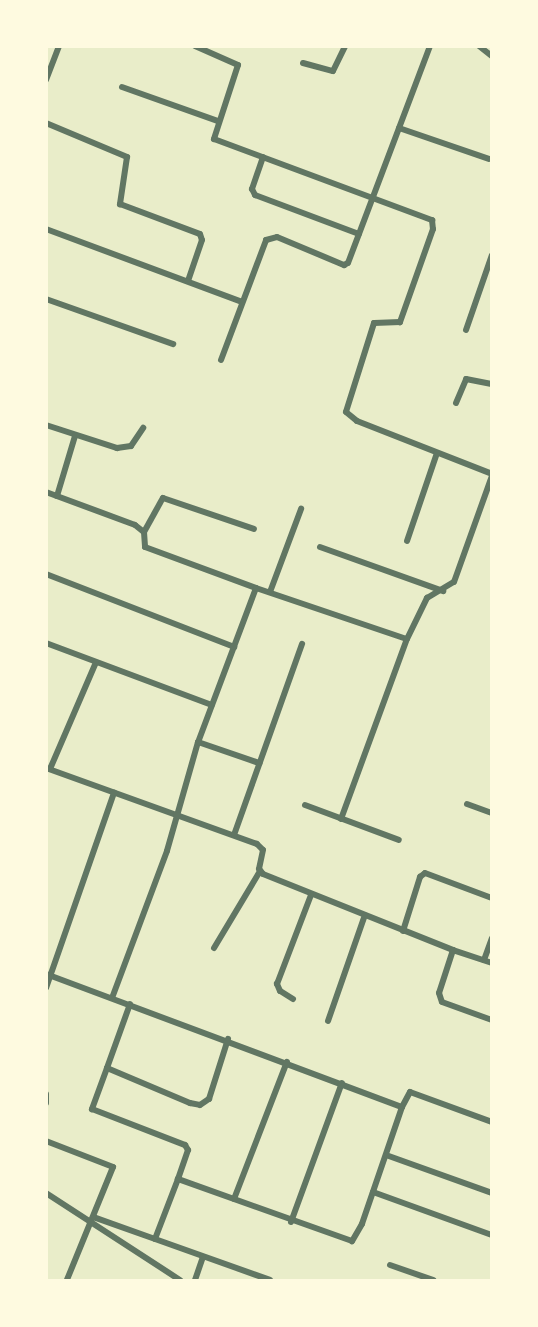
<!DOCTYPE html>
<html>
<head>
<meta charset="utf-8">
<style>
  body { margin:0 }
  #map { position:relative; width:538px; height:1327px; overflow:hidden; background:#e9edc9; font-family:Montserrat,sans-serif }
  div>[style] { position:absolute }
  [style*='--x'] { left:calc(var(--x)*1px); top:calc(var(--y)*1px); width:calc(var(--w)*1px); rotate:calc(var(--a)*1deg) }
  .minor>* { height:6px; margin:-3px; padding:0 3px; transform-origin:3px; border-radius:3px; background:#617663 }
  span { translate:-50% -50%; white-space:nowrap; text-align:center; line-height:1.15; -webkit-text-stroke:6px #fefae0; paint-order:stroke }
  .frame { position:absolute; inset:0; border:48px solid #fefae0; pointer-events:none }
</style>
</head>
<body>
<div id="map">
  <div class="minor">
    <div style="--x:195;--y:46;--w:47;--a:23.8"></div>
    <div style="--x:238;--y:65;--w:78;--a:108"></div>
    <div style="--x:214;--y:139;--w:233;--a:20.4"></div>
    <div style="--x:432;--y:220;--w:9;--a:84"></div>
    <div style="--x:433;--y:229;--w:99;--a:109.5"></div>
    <div style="--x:400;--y:322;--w:26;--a:178"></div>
    <div style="--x:374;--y:323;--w:93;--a:107.5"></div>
    <div style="--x:346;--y:412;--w:14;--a:39"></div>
    <div style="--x:357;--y:421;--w:145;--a:21.4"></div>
    <div style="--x:479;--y:46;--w:16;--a:38"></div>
    <div style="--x:303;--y:63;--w:31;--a:15"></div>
    <div style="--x:333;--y:71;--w:28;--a:-64"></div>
    <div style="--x:46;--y:80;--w:36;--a:-69"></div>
    <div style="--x:122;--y:87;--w:102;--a:19.5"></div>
    <div style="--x:46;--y:123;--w:88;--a:22.8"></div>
    <div style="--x:127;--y:157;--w:48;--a:98.5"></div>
    <div style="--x:120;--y:204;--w:85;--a:20.6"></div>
    <div style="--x:200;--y:234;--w:6;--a:72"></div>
    <div style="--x:202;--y:240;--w:43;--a:108.9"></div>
    <div style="--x:399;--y:128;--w:95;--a:19"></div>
    <div style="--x:263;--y:157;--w:34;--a:109"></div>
    <div style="--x:252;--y:189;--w:7;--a:63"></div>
    <div style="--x:255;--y:195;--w:111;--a:20.6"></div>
    <div style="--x:46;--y:229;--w:209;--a:20.4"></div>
    <div style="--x:46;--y:299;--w:135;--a:19.5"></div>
    <div style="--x:466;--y:330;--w:79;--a:-70.9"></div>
    <div style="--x:221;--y:360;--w:128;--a:-69.4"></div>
    <div style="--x:266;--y:240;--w:11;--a:-15"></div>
    <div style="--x:277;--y:237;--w:73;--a:22.7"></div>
    <div style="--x:344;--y:265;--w:4;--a:-27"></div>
    <div style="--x:348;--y:263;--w:232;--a:-69.3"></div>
    <div style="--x:456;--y:403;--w:26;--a:-67"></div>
    <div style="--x:466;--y:379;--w:26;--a:11"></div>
    <div style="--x:46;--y:425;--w:75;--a:17.9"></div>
    <div style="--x:117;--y:448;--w:14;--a:-8"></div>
    <div style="--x:131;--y:446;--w:22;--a:-56"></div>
    <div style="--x:46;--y:492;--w:95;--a:20.3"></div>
    <div style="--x:135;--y:525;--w:11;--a:38"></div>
    <div style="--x:144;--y:532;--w:15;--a:86"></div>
    <div style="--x:145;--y:547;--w:118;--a:20.3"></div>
    <div style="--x:256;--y:588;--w:165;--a:110.6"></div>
    <div style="--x:198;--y:742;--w:113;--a:105.9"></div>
    <div style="--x:167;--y:851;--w:157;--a:110.5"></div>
    <div style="--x:57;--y:496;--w:63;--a:-73.3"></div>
    <div style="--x:144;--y:532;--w:39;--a:-61"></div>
    <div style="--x:163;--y:498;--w:96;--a:18.8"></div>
    <div style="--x:407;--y:541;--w:93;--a:-71.2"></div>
    <div style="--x:320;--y:547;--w:131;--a:19.7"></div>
    <div style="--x:46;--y:574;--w:202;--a:21.2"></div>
    <div style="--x:256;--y:588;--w:159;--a:18.7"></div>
    <div style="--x:407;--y:639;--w:46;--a:-64"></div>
    <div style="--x:427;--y:598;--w:31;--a:-31"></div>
    <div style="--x:454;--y:582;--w:113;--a:-70.3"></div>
    <div style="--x:270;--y:592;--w:89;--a:-69.5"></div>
    <div style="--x:46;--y:643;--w:177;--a:20.5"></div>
    <div style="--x:198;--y:742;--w:65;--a:19"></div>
    <div style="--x:46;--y:768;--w:224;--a:19.8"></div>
    <div style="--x:257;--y:844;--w:8;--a:45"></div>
    <div style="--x:263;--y:850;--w:19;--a:102"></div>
    <div style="--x:259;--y:869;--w:6;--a:51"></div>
    <div style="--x:263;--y:874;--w:205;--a:21.8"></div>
    <div style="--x:50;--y:769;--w:116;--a:-66.7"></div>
    <div style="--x:467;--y:804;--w:27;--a:20"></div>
    <div style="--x:305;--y:805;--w:100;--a:20.4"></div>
    <div style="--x:341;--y:819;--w:192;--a:-69.9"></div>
    <div style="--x:234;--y:835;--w:203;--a:-70.4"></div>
    <div style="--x:403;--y:931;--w:57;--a:-72.5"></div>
    <div style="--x:420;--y:877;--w:6;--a:-39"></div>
    <div style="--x:425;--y:873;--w:72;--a:20.5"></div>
    <div style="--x:214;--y:948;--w:90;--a:-59.1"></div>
    <div style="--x:484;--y:960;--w:23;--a:-70"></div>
    <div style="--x:492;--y:963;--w:41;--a:-161.6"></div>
    <div style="--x:453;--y:950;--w:45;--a:108"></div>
    <div style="--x:439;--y:993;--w:9;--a:72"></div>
    <div style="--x:442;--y:1002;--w:53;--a:19.8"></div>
    <div style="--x:46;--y:974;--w:380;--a:20.5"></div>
    <div style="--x:402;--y:1107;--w:124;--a:108.9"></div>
    <div style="--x:362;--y:1224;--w:20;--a:120"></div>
    <div style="--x:352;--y:1241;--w:185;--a:-160.4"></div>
    <div style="--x:178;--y:1179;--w:64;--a:111"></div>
    <div style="--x:155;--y:1239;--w:63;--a:-160.4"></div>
    <div style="--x:46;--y:988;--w:207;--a:-70.8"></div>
    <div style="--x:293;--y:999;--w:15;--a:-148"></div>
    <div style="--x:280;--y:991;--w:8;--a:-113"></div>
    <div style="--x:277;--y:984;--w:95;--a:-69.1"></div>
    <div style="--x:130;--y:1004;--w:68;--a:109.8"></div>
    <div style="--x:107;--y:1068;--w:90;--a:22.9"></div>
    <div style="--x:190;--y:1103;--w:10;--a:11"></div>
    <div style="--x:200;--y:1105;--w:11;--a:-34"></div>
    <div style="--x:209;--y:1099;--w:63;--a:-72.4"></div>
    <div style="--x:328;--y:1021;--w:112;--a:-70.8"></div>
    <div style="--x:107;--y:1068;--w:44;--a:110.1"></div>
    <div style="--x:92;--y:1109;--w:100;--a:21.2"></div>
    <div style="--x:185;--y:1145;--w:6;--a:59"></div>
    <div style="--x:188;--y:1150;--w:31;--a:109"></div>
    <div style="--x:46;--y:1094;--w:9;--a:90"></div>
    <div style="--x:402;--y:1107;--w:17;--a:-62"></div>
    <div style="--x:410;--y:1092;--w:87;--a:20.1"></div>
    <div style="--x:46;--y:1141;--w:72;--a:21.2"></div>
    <div style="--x:113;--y:1167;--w:122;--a:112.2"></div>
    <div style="--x:386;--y:1155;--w:113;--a:19.7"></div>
    <div style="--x:373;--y:1192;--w:127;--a:19.9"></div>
    <div style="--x:46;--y:1193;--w:160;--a:33"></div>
    <div style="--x:234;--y:1199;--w:147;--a:-68.9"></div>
    <div style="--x:291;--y:1222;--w:148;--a:-69.9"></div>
    <div style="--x:155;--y:1239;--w:122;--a:19.6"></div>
    <div style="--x:390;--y:1265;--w:46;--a:19.2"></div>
    <div style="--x:195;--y:1280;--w:24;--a:-71"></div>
  </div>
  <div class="frame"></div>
</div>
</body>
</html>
